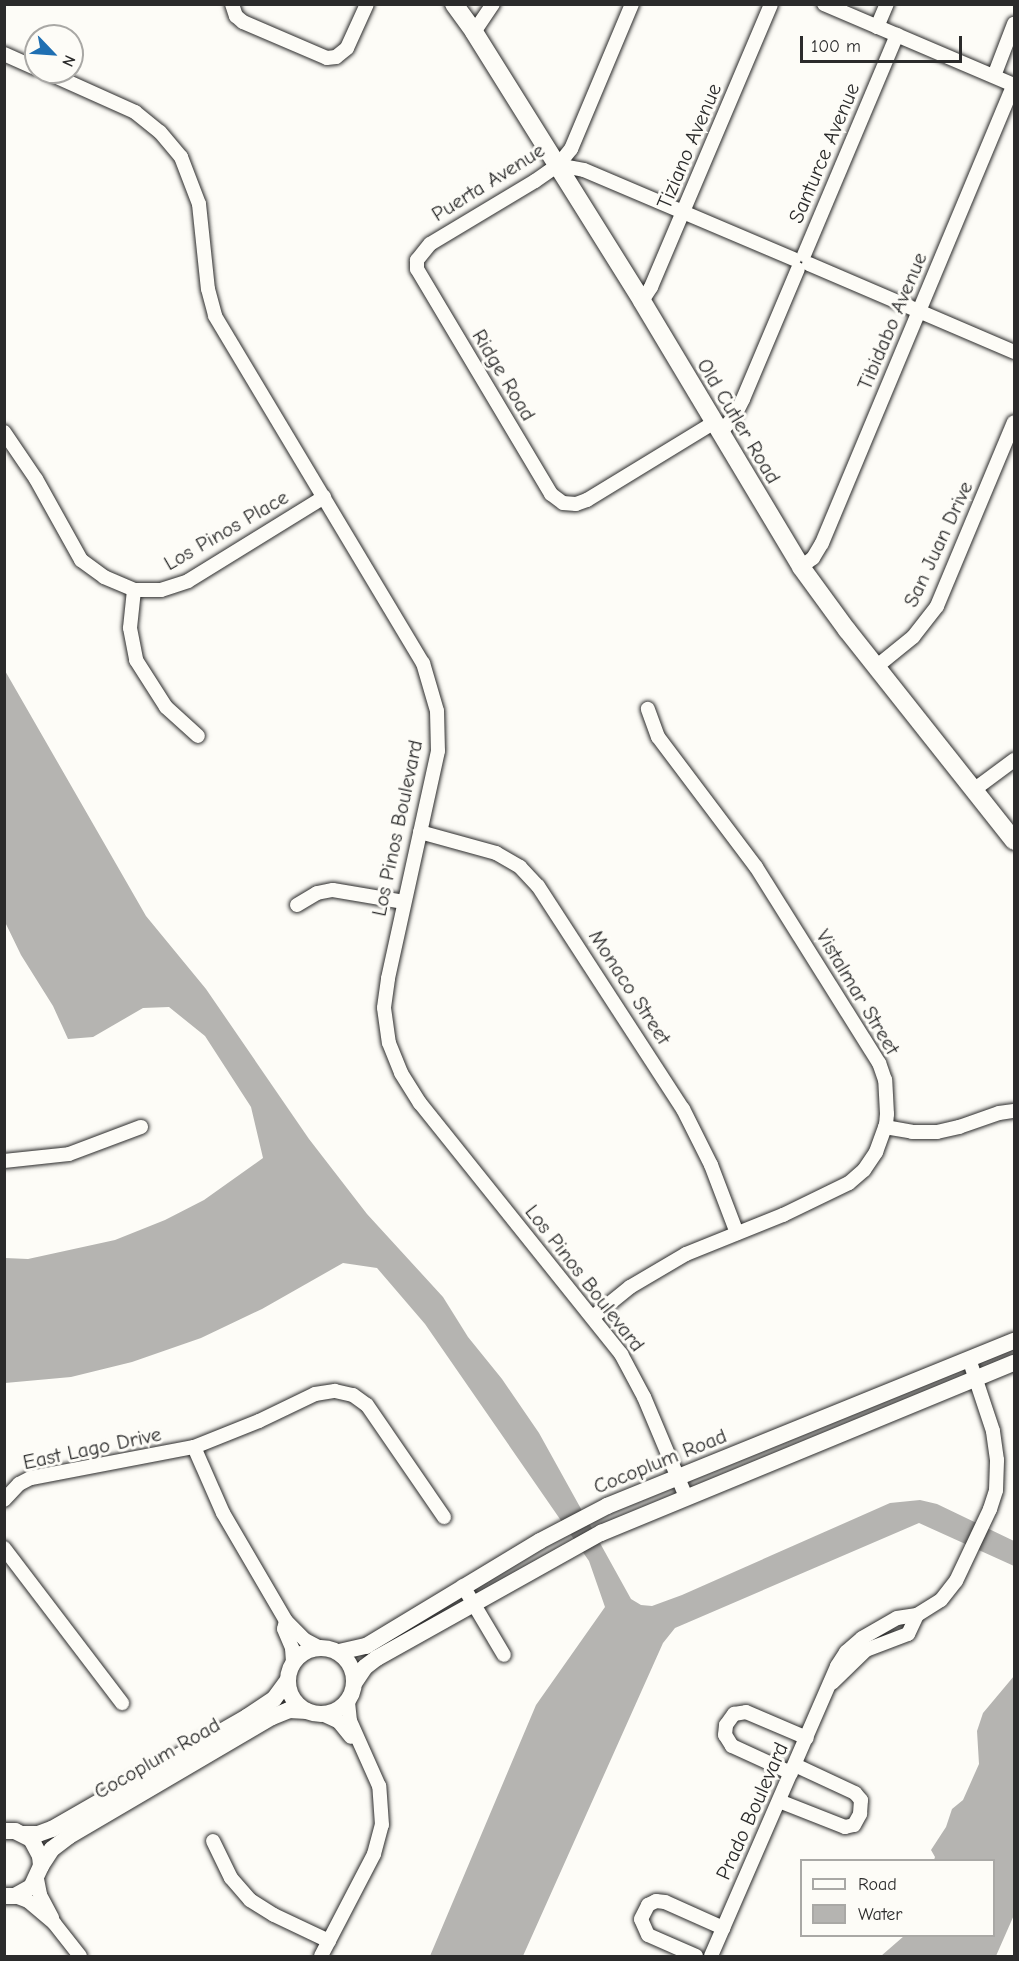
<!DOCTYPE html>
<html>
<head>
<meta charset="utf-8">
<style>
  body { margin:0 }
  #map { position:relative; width:1019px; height:1961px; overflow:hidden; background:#fdfcf7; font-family:"Comic Neue",sans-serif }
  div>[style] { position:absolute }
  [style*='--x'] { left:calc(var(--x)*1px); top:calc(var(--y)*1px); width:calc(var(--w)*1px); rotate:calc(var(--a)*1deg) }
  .water>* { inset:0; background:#b5b4b1 }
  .roads { filter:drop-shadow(0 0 2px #2b2b2b) drop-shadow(0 0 2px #2b2b2b) }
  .minor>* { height:14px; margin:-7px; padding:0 7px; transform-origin:7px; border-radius:7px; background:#fdfcf7 }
  .tertiary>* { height:16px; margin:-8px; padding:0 8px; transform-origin:8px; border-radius:8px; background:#fdfcf7 }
  .tertiary>.ring { margin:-8px; padding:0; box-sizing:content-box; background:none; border:16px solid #fdfcf7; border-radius:50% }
  .secondary>* { height:18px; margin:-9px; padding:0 9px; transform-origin:9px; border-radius:9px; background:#fdfcf7 }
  span { translate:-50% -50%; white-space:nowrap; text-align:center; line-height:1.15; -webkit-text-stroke:6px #fdfcf7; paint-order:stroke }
  .street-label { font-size:21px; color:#2b2b2b }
  .frame { position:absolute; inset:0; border:6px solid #2b2b2b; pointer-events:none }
  .legend { position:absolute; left:800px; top:1859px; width:195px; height:78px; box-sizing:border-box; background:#fdfcf7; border:2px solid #a9a8a5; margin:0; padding:8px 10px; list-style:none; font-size:18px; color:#2b2b2b }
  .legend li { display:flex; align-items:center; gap:12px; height:30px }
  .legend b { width:30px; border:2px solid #a9a8a5 }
  .north { position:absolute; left:24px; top:24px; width:60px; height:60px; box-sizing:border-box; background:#fdfcf7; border:2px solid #a9a8a5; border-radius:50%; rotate:115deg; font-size:16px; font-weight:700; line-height:24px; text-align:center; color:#2b2b2b }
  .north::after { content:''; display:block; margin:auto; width:21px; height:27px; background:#1f6fb2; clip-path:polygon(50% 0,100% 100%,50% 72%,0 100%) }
  .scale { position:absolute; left:800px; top:36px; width:162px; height:27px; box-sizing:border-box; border:3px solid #2b2b2b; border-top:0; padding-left:8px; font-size:18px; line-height:21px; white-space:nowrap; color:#2b2b2b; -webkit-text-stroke:4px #fdfcf7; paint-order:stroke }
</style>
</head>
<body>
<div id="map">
  <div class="water">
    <div style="clip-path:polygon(4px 669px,146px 916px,206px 989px,309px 1139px,367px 1214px,443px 1297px,468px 1337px,502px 1379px,539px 1433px,631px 1599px,641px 1605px,652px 1606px,682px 1595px,890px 1503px,920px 1500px,937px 1504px,1014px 1541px,1014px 1566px,919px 1523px,675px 1628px,663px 1643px,523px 1956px,430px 1956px,536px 1705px,605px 1607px,589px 1561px,425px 1324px,377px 1268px,343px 1263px,262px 1309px,201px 1338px,132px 1362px,71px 1377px,5px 1383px,5px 1258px,28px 1259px,115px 1240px,165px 1220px,204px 1200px,263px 1158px,251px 1107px,205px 1036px,169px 1007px,143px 1008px,93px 1037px,68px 1039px,53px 1006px,21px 955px,5px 922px)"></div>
    <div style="clip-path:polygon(1014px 1676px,1014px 1915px,996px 1956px,881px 1956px,904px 1936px,994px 1936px,994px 1860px,934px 1860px,935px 1857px,931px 1850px,946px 1827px,952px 1809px,963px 1800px,979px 1764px,977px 1731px,983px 1713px)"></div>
  </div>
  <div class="roads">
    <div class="minor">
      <div style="--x:232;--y:4;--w:13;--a:72"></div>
      <div style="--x:236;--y:16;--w:9;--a:41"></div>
      <div style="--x:243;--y:22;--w:91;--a:23.2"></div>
      <div style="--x:327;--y:58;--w:9;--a:-6"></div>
      <div style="--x:336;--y:57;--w:14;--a:-39"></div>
      <div style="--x:347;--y:48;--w:48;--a:-65.6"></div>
      <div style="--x:632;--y:4;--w:157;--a:112.8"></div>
      <div style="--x:571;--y:149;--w:21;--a:129"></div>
      <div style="--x:558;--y:165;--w:28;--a:145"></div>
      <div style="--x:535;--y:181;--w:122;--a:149"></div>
      <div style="--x:430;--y:244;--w:21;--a:129"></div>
      <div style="--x:417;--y:260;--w:9;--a:90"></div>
      <div style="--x:417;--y:269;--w:262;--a:59.2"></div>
      <div style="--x:551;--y:494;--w:15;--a:37"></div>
      <div style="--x:563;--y:503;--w:13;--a:4"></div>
      <div style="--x:576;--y:504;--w:12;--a:-20"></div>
      <div style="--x:587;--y:500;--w:148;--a:-31.4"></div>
      <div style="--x:824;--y:4;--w:207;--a:23.1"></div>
      <div style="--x:877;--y:27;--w:25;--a:-67"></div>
      <div style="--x:474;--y:32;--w:34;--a:-56"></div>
      <div style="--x:4;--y:54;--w:35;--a:24"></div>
      <div style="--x:46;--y:72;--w:98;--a:24.2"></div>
      <div style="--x:135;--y:112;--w:32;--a:39"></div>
      <div style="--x:160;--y:132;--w:33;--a:50"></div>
      <div style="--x:181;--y:157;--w:50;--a:69"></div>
      <div style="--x:199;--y:204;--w:85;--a:84"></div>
      <div style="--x:208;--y:289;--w:28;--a:75"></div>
      <div style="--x:215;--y:316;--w:405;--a:59.1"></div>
      <div style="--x:423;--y:663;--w:50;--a:73.7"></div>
      <div style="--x:437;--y:711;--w:40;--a:88.6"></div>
      <div style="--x:438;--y:751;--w:233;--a:102.4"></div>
      <div style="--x:388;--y:979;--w:29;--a:98"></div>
      <div style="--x:384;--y:1008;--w:35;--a:82"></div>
      <div style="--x:389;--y:1043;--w:32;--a:68"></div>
      <div style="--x:401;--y:1073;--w:36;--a:58"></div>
      <div style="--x:420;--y:1103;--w:322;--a:51.3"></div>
      <div style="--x:621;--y:1354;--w:49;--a:61.9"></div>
      <div style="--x:644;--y:1397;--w:108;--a:67.2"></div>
      <div style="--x:994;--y:76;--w:56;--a:-69"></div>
      <div style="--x:558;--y:165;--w:26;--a:11"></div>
      <div style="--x:584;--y:170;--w:228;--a:23"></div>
      <div style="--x:804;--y:255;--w:239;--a:-67.1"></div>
      <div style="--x:809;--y:264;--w:223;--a:23.2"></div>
      <div style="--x:642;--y:301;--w:17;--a:-57"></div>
      <div style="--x:651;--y:287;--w:307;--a:-67"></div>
      <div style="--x:4;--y:432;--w:57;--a:55.8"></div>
      <div style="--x:36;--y:479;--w:93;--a:60.9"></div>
      <div style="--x:81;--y:560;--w:29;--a:36"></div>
      <div style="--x:104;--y:577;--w:33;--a:23"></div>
      <div style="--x:134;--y:590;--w:27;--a:0"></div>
      <div style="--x:161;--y:590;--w:28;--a:-18"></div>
      <div style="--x:188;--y:581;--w:160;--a:-31.7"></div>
      <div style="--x:720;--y:433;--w:21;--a:-49"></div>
      <div style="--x:734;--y:417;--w:20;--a:-63"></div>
      <div style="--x:743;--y:399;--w:141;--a:-67.1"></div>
      <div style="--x:801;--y:567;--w:15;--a:-37"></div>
      <div style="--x:813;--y:558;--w:17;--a:-59"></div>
      <div style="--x:822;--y:543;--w:497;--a:-67.3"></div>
      <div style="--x:134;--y:590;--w:38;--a:96"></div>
      <div style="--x:130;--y:628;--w:33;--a:79"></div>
      <div style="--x:136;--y:660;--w:56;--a:57.4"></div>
      <div style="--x:166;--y:707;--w:43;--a:42.2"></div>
      <div style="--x:876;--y:667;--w:48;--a:-39"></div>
      <div style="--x:913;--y:637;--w:39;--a:-52"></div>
      <div style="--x:937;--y:606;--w:199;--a:-67.3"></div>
      <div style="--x:975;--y:789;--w:49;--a:-36.6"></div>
      <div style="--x:420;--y:832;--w:79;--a:15.4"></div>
      <div style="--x:496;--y:853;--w:28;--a:30"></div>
      <div style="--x:520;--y:867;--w:26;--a:47"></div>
      <div style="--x:538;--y:886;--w:266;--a:57"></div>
      <div style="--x:683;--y:1109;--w:63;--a:63.4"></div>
      <div style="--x:711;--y:1165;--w:73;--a:69.1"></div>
      <div style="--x:297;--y:905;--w:23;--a:-31"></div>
      <div style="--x:317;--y:893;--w:16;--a:-11"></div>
      <div style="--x:333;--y:890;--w:72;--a:9.6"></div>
      <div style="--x:885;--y:1127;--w:27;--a:10"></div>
      <div style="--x:912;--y:1132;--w:25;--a:0"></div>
      <div style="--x:937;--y:1132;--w:23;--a:-13"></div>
      <div style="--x:959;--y:1127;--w:42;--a:-19.3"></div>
      <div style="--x:999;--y:1113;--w:15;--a:-8"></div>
      <div style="--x:4;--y:1161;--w:65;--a:-6.1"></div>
      <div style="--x:69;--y:1154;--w:77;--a:-20.6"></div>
      <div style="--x:593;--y:1317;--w:48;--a:-39"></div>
      <div style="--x:630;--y:1287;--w:65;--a:-30.5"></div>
      <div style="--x:686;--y:1254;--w:105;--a:-21.9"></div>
      <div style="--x:783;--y:1215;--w:73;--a:-25.9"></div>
      <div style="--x:849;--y:1183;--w:20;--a:-41"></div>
      <div style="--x:864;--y:1170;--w:22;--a:-56"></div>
      <div style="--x:876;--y:1152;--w:29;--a:-70"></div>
      <div style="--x:886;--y:1125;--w:11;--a:-85"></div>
      <div style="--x:887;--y:1114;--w:34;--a:-93"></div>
      <div style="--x:885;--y:1080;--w:18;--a:-109"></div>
      <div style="--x:879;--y:1063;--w:231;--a:-122.1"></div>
      <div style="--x:756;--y:867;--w:163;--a:-127"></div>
      <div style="--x:658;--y:737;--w:30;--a:-110"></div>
      <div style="--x:194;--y:1447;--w:72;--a:66.3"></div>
      <div style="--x:223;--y:1513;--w:125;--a:59.7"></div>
      <div style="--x:286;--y:1621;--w:27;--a:45"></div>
      <div style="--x:305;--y:1640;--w:15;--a:28"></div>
      <div style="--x:4;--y:1500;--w:22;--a:-47"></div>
      <div style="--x:19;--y:1484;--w:13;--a:-27"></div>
      <div style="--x:31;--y:1478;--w:166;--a:-10.8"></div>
      <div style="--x:194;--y:1447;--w:70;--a:-21.8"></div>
      <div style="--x:259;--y:1421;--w:62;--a:-25.7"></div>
      <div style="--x:315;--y:1394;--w:20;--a:-9"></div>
      <div style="--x:335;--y:1391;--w:18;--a:13"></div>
      <div style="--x:353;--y:1395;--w:17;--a:36"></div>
      <div style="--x:367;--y:1405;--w:136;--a:55.5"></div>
      <div style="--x:4;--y:1548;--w:195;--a:52.7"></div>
      <div style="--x:463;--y:1586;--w:80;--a:59.3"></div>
      <div style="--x:917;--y:1615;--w:28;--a:-32"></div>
      <div style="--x:941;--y:1600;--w:24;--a:-52"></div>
      <div style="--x:956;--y:1581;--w:80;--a:-64.7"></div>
      <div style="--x:990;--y:1509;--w:20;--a:-72"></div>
      <div style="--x:996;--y:1490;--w:30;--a:-88"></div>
      <div style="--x:997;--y:1460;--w:29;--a:-98"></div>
      <div style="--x:993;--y:1431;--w:76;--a:-108.4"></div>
      <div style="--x:286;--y:1621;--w:8;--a:104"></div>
      <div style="--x:284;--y:1629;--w:21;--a:67"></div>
      <div style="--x:292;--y:1648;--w:14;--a:86"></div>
      <div style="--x:322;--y:1714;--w:19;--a:25"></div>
      <div style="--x:339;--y:1722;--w:19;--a:51"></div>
      <div style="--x:791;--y:1773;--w:65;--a:-155.4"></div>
      <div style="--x:732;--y:1746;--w:13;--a:-122"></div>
      <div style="--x:725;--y:1735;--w:10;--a:-84"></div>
      <div style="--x:726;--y:1725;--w:14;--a:-54"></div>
      <div style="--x:734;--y:1714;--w:12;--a:-9"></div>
      <div style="--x:746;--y:1712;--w:66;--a:23.1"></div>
      <div style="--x:779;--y:1801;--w:71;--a:21.5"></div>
      <div style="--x:845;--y:1827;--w:9;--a:-13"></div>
      <div style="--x:854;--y:1825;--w:13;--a:-61"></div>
      <div style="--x:860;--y:1814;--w:14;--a:-86"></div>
      <div style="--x:861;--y:1800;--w:9;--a:-131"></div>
      <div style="--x:855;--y:1793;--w:66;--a:-155"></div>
      <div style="--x:213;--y:1841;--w:41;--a:64.1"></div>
      <div style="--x:231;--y:1878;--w:29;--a:49"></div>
      <div style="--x:250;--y:1900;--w:28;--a:32"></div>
      <div style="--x:274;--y:1915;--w:61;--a:25.3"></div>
      <div style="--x:37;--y:1879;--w:16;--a:79"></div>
      <div style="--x:40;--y:1895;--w:26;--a:62"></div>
      <div style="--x:15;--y:1896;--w:14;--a:21"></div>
      <div style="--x:28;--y:1901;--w:34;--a:40"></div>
      <div style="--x:54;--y:1923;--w:42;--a:51.8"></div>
      <div style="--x:321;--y:1956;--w:115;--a:-62.5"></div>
      <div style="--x:374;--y:1854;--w:30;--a:-75"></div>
      <div style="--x:382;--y:1825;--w:39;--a:-94"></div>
      <div style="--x:379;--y:1786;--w:71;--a:-114"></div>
      <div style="--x:350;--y:1721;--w:20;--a:-96"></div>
      <div style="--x:696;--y:1956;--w:52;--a:-156.4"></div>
      <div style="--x:648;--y:1935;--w:17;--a:-114"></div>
      <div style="--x:641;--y:1919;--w:16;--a:-63"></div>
      <div style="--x:648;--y:1905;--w:9;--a:-27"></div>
      <div style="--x:656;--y:1901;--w:9;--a:6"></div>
      <div style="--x:665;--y:1902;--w:64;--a:24.1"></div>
      <div style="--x:711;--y:1956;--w:316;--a:-66.5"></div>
      <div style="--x:837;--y:1666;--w:17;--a:-57"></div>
      <div style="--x:846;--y:1652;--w:21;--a:-41"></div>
      <div style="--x:862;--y:1638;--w:40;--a:-29.7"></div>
      <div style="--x:897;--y:1618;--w:20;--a:-9"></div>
      <div style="--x:917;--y:1615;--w:21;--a:115"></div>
      <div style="--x:908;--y:1634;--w:45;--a:159.1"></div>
      <div style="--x:866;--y:1650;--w:47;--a:135.9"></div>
    </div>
    <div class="tertiary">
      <div class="ring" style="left:288px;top:1648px;width:50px;height:50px"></div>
      <div style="--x:339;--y:1652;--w:28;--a:-13"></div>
      <div style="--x:366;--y:1646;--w:203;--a:-31.1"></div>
      <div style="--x:540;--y:1541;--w:76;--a:-27.6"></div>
      <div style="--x:607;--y:1506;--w:439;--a:-22.1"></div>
      <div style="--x:355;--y:1682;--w:18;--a:-56"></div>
      <div style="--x:365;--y:1667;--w:15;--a:-37"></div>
      <div style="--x:377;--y:1658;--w:257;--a:-29.2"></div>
      <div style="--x:601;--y:1533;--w:447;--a:-22.4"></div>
      <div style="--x:4;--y:1831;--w:11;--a:0"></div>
      <div style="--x:15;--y:1831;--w:18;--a:27"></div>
      <div style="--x:31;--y:1839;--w:19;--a:62"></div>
      <div style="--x:40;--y:1856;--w:10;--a:84"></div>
      <div style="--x:41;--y:1866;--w:23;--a:115"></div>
      <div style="--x:31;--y:1887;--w:18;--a:151"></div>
      <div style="--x:15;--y:1896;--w:11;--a:180"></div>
      <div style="--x:23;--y:1834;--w:15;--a:0"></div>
      <div style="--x:38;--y:1834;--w:15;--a:-20"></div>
      <div style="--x:52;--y:1829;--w:225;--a:-29.9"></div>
      <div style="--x:247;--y:1717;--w:32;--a:-34"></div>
      <div style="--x:274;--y:1699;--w:24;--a:-54"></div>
      <div style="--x:41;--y:1866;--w:20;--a:-57"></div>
      <div style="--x:52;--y:1849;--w:21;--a:-37"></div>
      <div style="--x:69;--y:1836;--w:235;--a:-30.4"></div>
      <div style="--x:272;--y:1717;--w:18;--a:-22"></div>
      <div style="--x:289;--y:1710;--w:18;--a:3"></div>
    </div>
    <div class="secondary">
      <div style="--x:454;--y:4;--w:34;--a:54"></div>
      <div style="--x:474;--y:32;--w:317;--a:58"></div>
      <div style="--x:642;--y:301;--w:310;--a:59.1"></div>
      <div style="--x:801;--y:567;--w:78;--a:53.9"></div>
      <div style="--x:847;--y:630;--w:269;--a:51.6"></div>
    </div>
  </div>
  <div class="street-label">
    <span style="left:689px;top:146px;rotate:-67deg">Tiziano Avenue</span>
    <span style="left:824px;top:153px;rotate:-67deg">Santurce Avenue</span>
    <span style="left:488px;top:182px;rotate:-32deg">Puerta Avenue</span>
    <span style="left:892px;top:321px;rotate:-67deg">Tibidabo Avenue</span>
    <span style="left:504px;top:375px;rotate:59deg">Ridge Road</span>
    <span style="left:739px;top:421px;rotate:59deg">Old Cutler Road</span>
    <span style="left:226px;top:530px;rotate:-30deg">Los Pinos Place</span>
    <span style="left:938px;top:544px;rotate:-65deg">San Juan Drive</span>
    <span style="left:397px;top:828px;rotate:-78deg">Los Pinos Boulevard</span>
    <span style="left:630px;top:987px;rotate:57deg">Monaco Street</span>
    <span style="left:858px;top:992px;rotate:59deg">Vistalmar Street</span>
    <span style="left:585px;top:1278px;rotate:52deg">Los Pinos Boulevard</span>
    <span style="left:92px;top:1448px;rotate:-12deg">East Lago Drive</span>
    <span style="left:660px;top:1461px;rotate:-22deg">Cocoplum Road</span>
    <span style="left:157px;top:1758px;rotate:-30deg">Cocoplum Road</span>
    <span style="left:752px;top:1811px;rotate:-66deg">Prado Boulevard</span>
  </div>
  <div class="frame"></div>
  <ul class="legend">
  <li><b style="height:8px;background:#fdfcf7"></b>Road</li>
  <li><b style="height:16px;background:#b5b4b1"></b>Water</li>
  </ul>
  <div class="north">N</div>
  <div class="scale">100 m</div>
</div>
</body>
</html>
